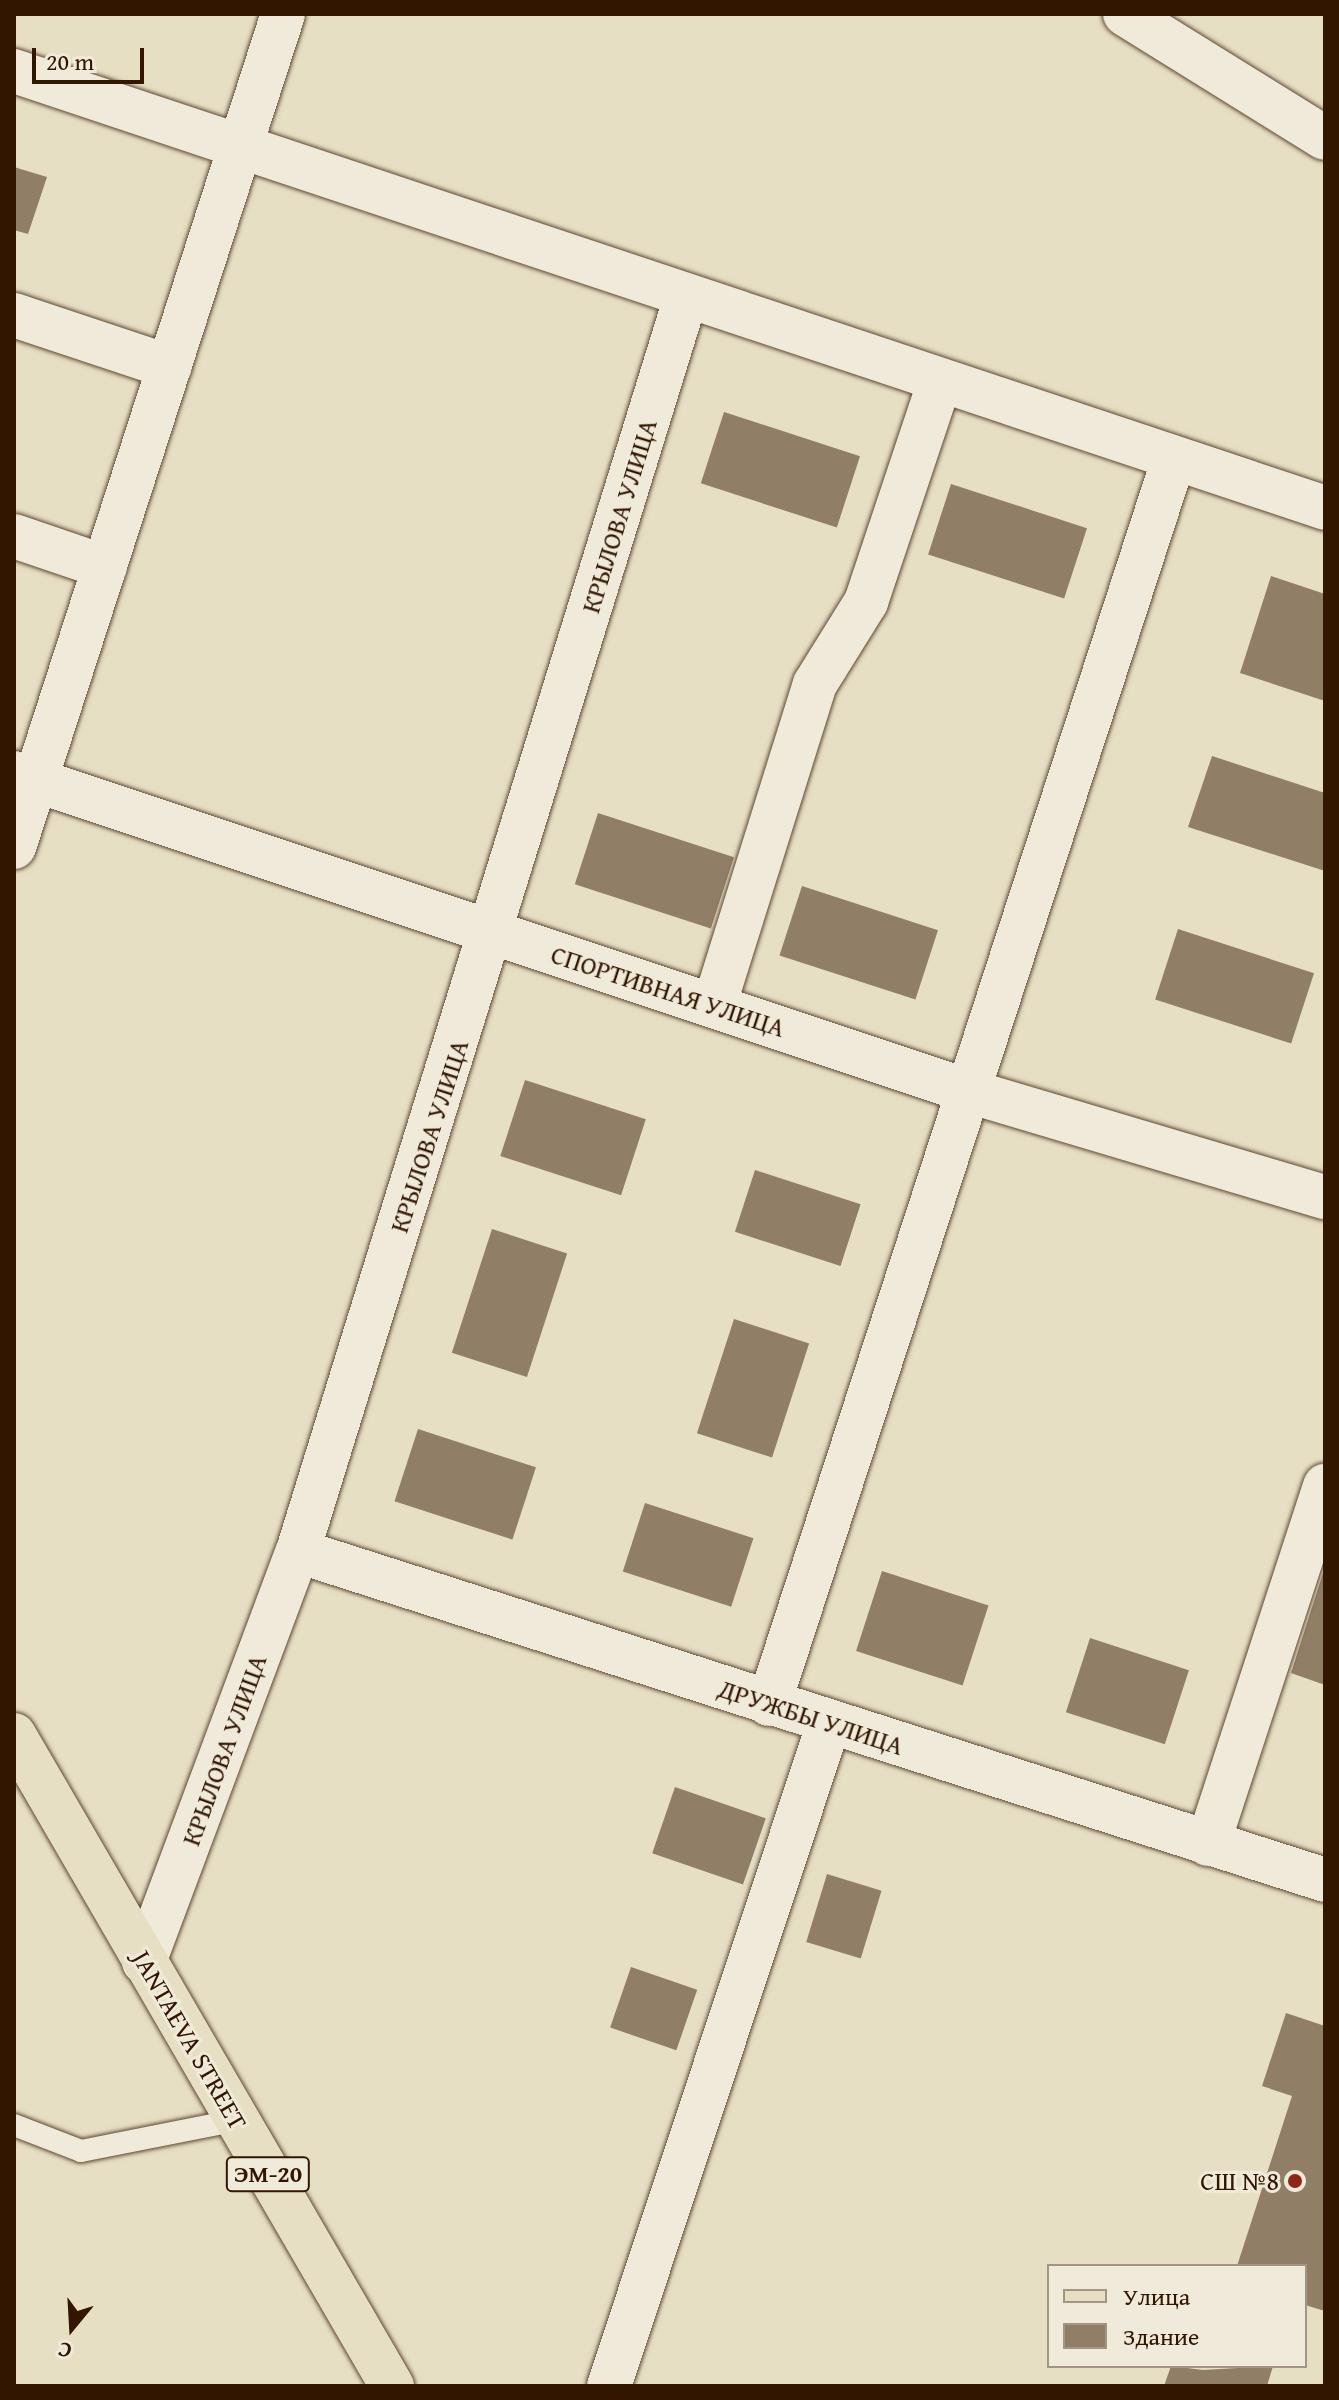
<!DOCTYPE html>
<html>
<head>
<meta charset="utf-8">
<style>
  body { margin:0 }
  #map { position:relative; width:1339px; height:2400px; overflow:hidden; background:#e7dfc4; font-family:"Gentium Book Plus",serif }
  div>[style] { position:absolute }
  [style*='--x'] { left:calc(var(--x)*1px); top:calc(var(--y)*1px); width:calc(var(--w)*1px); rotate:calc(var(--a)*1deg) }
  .building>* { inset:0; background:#907f66; transform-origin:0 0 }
  .roads { filter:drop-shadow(0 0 2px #5f4831) drop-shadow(0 0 2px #5f4831) }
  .lane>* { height:22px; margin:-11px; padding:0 11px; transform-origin:11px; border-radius:11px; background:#efead9 }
  .street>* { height:44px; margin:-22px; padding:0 22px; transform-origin:22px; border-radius:22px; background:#efead9 }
  .primary>* { height:44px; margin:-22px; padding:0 22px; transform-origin:22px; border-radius:22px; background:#e7dfc4 }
  .dots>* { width:22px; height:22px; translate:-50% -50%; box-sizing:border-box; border:4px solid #efead9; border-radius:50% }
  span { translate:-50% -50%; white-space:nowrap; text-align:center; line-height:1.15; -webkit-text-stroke:6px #efead9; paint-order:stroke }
  .shield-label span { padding:2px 6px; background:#efead9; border:2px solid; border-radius:6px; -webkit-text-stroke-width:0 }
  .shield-label { font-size:24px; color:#321600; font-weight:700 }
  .street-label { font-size:26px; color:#321600 }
  .poi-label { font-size:26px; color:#321600 }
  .right { translate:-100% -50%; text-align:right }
  .frame { position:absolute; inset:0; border:16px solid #321600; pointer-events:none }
  .legend { position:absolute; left:1047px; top:2264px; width:260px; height:104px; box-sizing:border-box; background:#efead9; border:2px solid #a39582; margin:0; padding:10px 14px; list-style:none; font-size:24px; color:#321600 }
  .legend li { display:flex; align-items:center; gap:16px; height:40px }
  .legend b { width:40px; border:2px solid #a39582 }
  .north { position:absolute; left:32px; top:2288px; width:80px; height:80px; -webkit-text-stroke:6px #efead9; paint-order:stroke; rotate:198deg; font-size:22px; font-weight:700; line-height:32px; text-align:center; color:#321600 }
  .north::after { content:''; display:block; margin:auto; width:28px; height:36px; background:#321600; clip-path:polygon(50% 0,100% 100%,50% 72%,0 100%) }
  .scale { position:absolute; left:32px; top:48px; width:112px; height:36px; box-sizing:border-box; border:4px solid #321600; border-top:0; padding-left:10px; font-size:24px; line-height:28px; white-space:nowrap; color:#321600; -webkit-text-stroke:6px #efead9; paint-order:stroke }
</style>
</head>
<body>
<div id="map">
  <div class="building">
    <div style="clip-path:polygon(14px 167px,47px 177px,28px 234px,14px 230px)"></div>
    <div style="left:724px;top:412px;width:143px;height:75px;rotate:18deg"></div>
    <div style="left:951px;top:484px;width:143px;height:74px;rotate:18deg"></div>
    <div style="clip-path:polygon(1271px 576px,1325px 594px,1325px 701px,1240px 673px)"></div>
    <div style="clip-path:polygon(1212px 756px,1325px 793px,1325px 871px,1188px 827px)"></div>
    <div style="left:598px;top:813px;width:143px;height:75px;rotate:18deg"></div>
    <div style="left:802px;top:886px;width:143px;height:73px;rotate:18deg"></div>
    <div style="left:1178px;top:929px;width:143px;height:74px;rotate:18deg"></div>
    <div style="left:525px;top:1080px;width:127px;height:80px;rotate:18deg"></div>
    <div style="left:755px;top:1170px;width:111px;height:65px;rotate:18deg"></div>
    <div style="left:492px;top:1229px;width:79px;height:130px;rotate:18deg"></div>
    <div style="left:734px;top:1319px;width:79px;height:120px;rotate:18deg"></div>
    <div style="left:418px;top:1429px;width:124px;height:76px;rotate:18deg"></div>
    <div style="left:645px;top:1503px;width:114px;height:72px;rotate:18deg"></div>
    <div style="clip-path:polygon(1324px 1570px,1325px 1570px,1325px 1685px,1291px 1673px)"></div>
    <div style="left:882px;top:1571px;width:112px;height:84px;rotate:18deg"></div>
    <div style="left:1090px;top:1638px;width:104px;height:78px;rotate:18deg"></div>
    <div style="left:675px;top:1787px;width:96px;height:70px;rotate:19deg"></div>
    <div style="left:827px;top:1874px;width:57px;height:71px;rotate:17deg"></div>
    <div style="left:631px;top:1967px;width:70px;height:64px;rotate:19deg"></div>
    <div style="clip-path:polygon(1286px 2013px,1325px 2026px,1325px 2311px,1305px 2305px,1305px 2266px,1237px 2266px,1292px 2096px,1262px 2086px)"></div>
    <div style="clip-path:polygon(1171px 2366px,1203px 2370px,1273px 2366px,1267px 2386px,1164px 2386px)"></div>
  </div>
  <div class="roads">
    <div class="lane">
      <div style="--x:14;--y:2125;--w:72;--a:21.2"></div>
      <div style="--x:81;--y:2151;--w:159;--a:-11.2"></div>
    </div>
    <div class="street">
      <div style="--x:1125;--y:14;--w:235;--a:31.8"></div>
      <div style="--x:14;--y:71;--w:1382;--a:18.43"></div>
      <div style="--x:14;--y:315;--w:164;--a:18.4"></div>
      <div style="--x:14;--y:536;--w:96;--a:18.8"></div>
      <div style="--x:14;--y:773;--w:1002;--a:18.43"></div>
      <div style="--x:965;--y:1090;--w:376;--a:16.6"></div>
      <div style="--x:14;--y:847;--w:875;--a:-72.1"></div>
      <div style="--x:714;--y:1006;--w:337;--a:-72.6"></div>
      <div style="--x:815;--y:684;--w:97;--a:-58.1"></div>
      <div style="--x:866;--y:602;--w:230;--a:-71.5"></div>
      <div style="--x:298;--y:1551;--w:1078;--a:17.76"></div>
      <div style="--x:769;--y:1704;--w:1307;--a:-71.99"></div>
      <div style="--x:1208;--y:1844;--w:377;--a:-71.9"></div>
      <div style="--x:144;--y:1962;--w:439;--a:-69.5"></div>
      <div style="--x:298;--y:1551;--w:1309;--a:-72.81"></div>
      <div style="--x:609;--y:2386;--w:699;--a:-71.64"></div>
    </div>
    <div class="primary">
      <div style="--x:14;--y:1735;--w:753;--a:59.86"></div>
    </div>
  </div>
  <div class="dots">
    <div style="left:1295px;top:2181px;background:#8f2418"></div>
  </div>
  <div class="shield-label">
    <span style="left:268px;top:2174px">ЭМ-20</span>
  </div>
  <div class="street-label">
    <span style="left:619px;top:516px;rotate:-73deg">КРЫЛОВА УЛИЦА</span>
    <span style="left:668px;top:991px;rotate:18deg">СПОРТИВНАЯ УЛИЦА</span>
    <span style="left:429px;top:1136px;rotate:-72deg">КРЫЛОВА УЛИЦА</span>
    <span style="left:811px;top:1717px;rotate:18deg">ДРУЖБЫ УЛИЦА</span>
    <span style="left:224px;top:1750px;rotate:-70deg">КРЫЛОВА УЛИЦА</span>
    <span style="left:190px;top:2040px;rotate:60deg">JANTAEVA STREET</span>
  </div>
  <div class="poi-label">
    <span class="right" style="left:1279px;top:2181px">СШ №8</span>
  </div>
  <div class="frame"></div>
  <ul class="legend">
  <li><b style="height:10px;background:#e7dfc4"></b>Улица</li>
  <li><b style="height:22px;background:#907f66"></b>Здание</li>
  </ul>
  <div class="north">С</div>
  <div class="scale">20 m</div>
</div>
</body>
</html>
